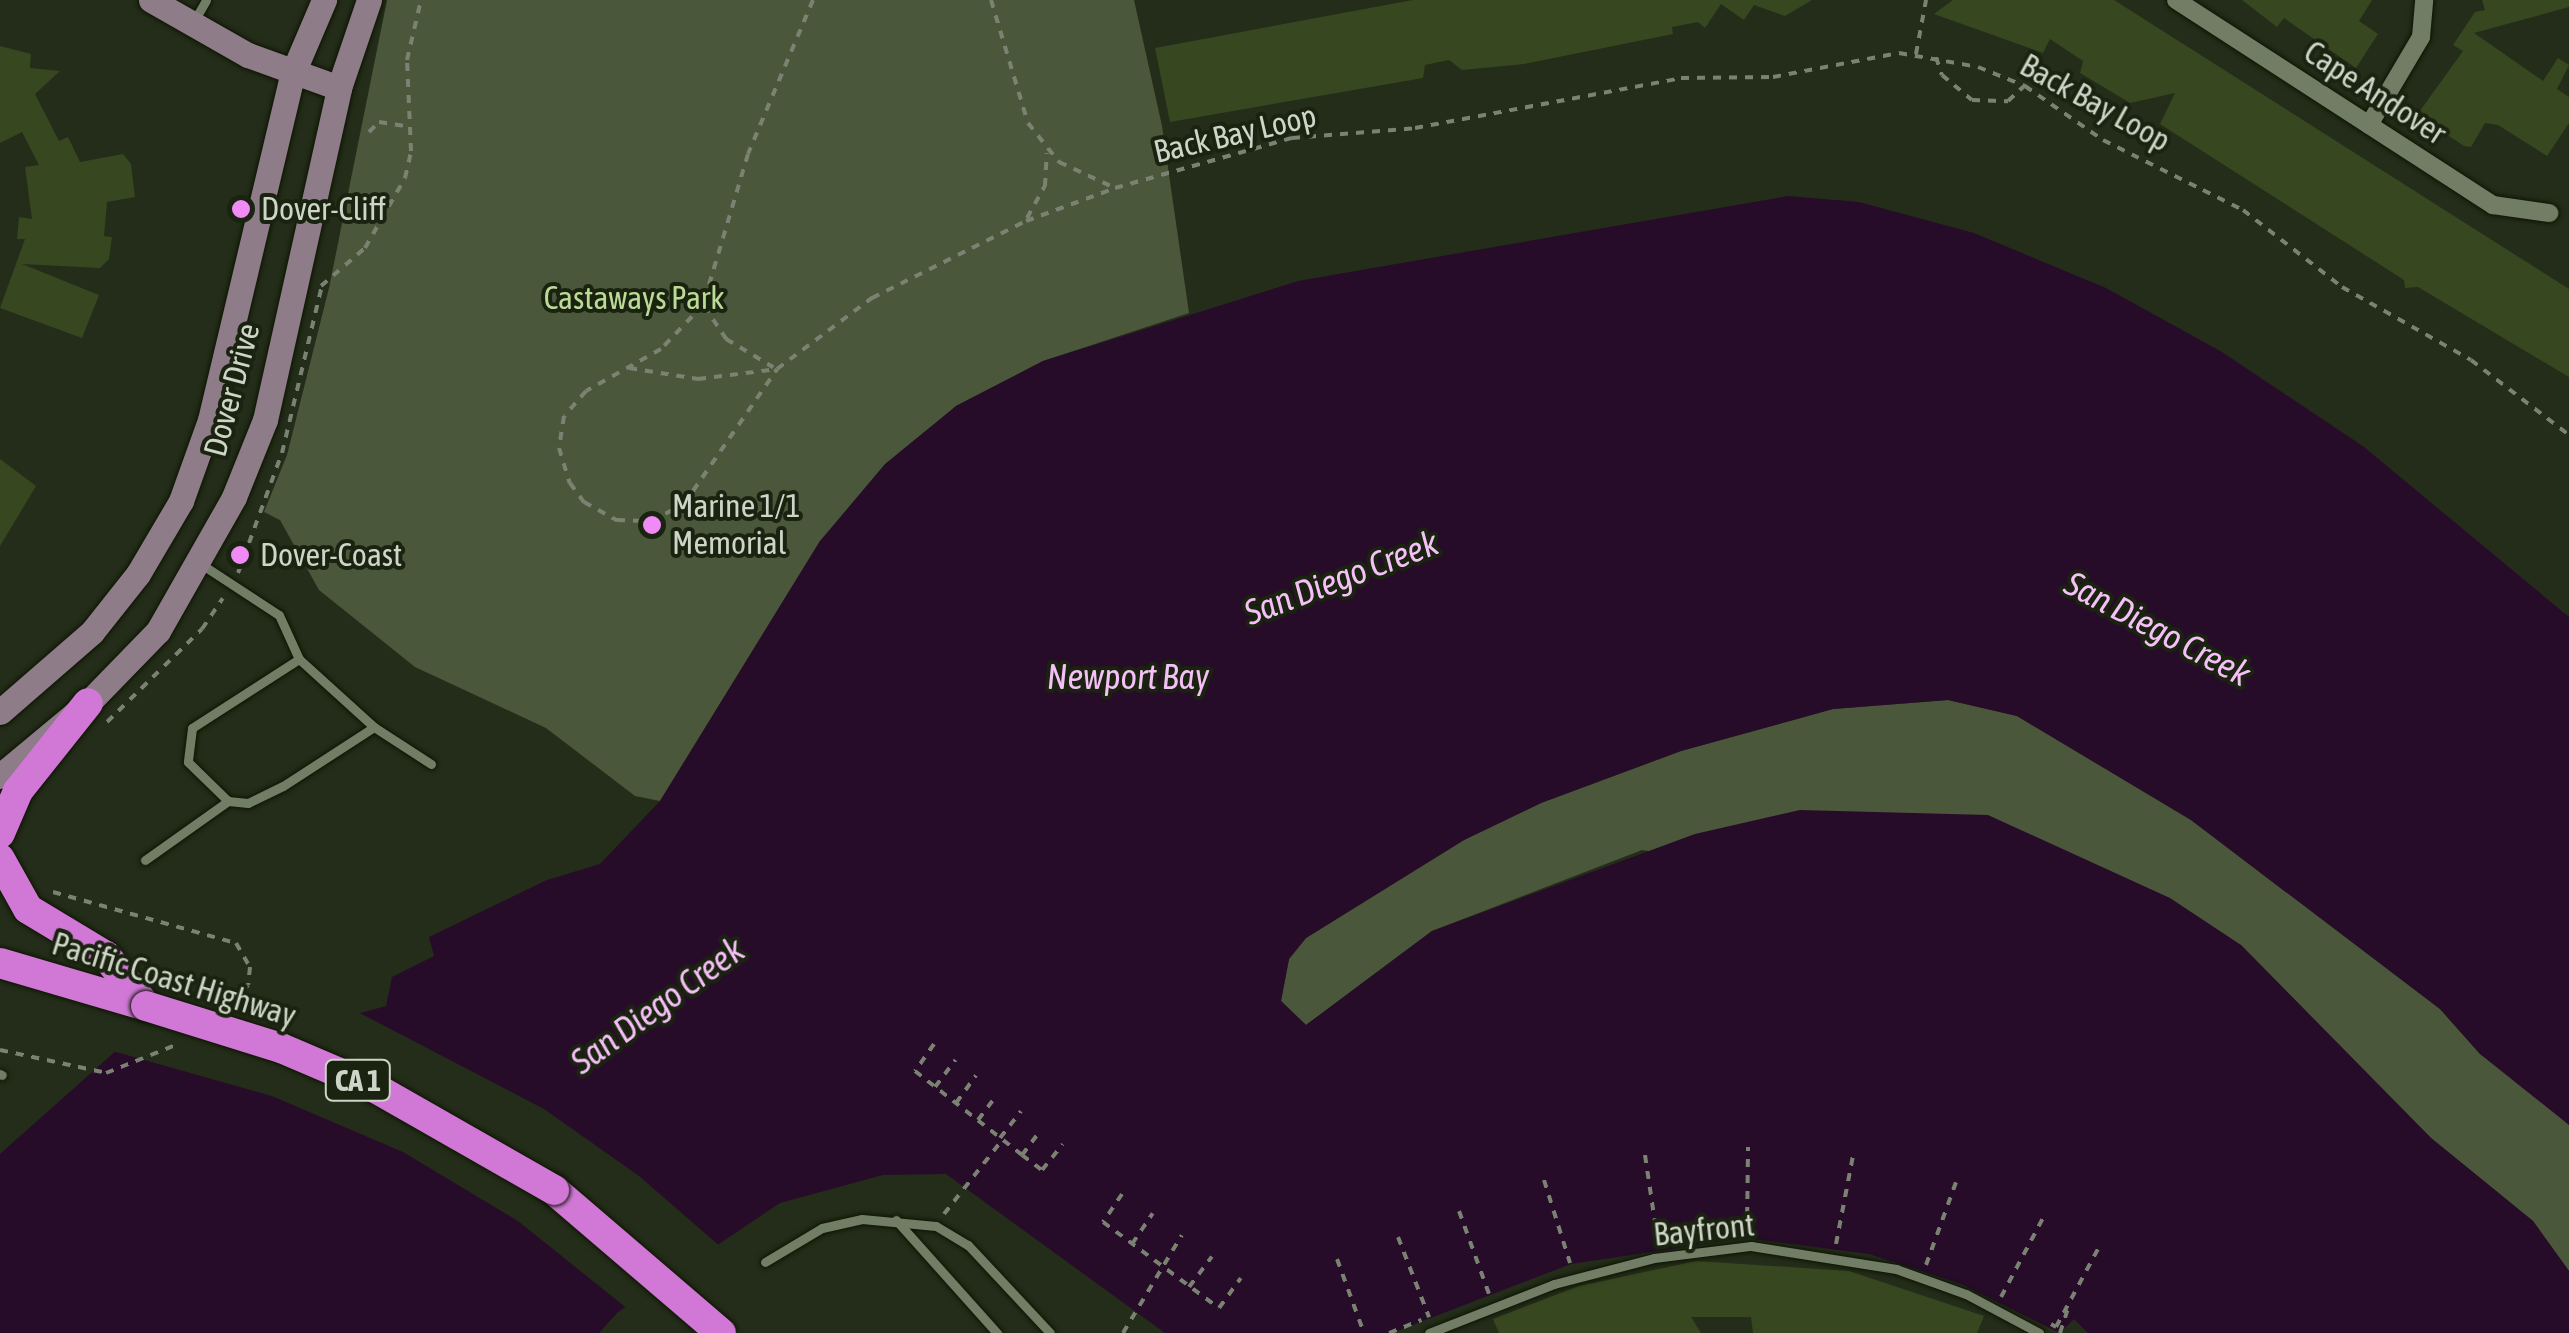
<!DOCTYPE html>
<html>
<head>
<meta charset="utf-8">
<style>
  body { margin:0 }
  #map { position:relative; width:2569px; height:1333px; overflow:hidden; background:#242d19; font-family:"Asap Condensed",sans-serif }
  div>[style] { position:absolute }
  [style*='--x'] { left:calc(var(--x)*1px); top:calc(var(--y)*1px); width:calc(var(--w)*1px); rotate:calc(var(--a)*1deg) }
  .green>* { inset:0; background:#4b573b }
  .water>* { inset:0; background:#270c29 }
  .pier>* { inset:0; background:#242d19 }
  .building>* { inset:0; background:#374720 }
  .path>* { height:4px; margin-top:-2px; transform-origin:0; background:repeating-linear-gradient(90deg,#7a8272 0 8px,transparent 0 16px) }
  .roads { filter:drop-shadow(0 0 2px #0d1503) drop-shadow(0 0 2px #0d1503) }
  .lane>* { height:9px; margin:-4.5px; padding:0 4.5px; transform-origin:4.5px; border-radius:4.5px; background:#727d66 }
  .street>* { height:18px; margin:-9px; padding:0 9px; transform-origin:9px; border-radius:9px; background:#727d66 }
  .secondary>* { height:25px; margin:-12.5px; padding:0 12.5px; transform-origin:12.5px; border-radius:12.5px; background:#8e7c88 }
  .highway>* { height:30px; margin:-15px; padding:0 15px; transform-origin:15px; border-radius:15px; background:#d178d7 }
  .bridges { filter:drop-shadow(0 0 2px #0d1503) drop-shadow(0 0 2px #0d1503) }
  .highway-bridge>* { height:30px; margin:-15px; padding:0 15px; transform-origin:15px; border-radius:15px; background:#d178d7 }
  .dots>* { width:28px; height:28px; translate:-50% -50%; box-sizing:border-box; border:5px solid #1a230f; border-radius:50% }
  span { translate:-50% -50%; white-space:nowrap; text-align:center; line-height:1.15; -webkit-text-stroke:8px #1a230f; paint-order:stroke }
  .shield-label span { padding:2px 8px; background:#1a230f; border:2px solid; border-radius:8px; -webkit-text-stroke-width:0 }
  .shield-label { font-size:30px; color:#ced4c8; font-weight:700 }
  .street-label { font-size:32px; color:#ced4c8 }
  .poi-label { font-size:32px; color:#ced4c8 }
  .left { translate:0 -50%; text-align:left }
  .park-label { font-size:32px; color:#bcda97 }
  .water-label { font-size:35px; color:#f5bff7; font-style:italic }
</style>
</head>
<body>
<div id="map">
  <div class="green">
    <div style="clip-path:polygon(387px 0,1134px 0,1162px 126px,1189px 313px,1043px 361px,956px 406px,820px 541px,660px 801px,635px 796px,546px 728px,415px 667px,319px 590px,280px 520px,264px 512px,287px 455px,329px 288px)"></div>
    <div style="clip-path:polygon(1948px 700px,2017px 716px,2191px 820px,2440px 1009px,2480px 1054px,2539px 1096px,2569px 1125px,2569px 1271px,2533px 1221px,2431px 1138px,2241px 945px,1642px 850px,1432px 931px,1306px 1025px,1281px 1001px,1289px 959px,1306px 938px,1464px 840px,1541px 803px,1681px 751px,1833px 709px)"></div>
  </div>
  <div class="water">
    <div style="clip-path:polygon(1788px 196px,1859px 202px,1974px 233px,2106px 288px,2222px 352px,2364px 447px,2569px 617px,2569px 1125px,2480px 1054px,2440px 1009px,2191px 820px,2017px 716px,1948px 700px,1833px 709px,1681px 751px,1541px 803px,1464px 840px,1306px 938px,1289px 959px,1281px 1001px,1306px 1025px,1432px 931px,1695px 834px,1800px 810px,1988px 815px,2170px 898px,2241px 945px,2431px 1138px,2533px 1221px,2569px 1271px,2569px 1333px,2088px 1333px,2074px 1319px,2060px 1333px,1961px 1284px,1869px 1254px,1745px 1238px,1571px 1264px,1392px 1333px,1165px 1333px,946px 1174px,883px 1175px,780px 1203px,618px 1312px,599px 1333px,0 1333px,0 1154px,127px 1041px,187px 1061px,386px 1006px,392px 977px,434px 956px,429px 937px,547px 880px,600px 864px,660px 801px,820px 541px,885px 464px,956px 406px,1043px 361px,1298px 281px)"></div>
  </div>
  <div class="pier">
    <div style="clip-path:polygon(354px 1010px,544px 1109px,639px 1176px,722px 1248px,629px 1310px,518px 1221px,403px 1152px,272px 1096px,109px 1050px,128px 1036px,187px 1056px)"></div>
  </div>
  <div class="building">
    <div style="clip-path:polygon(1413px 0,1812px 0,1785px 16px,1754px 5px,1744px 20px,1721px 4px,1705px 28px,1698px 22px,1672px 27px,1673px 34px,1524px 64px,1462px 70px,1449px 60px,1425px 65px,1423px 78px,1170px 122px,1155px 48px)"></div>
    <div style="clip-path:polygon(1953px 0,2114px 0,2569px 289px,2569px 377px,2418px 287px,2405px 288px,2404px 280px,2160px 124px,2175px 93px,2130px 103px,2080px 73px,2083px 61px,2050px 39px,2043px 53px,1934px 14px)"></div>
    <div style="clip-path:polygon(2242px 0,2372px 0,2359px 21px,2378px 34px,2356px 68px,2284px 18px,2277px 27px)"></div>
    <div style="clip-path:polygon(2482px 0,2569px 0,2569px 7px,2474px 33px,2543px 81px,2558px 58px,2569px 65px,2557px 89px,2569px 97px,2569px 123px,2547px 156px,2498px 125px,2485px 123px,2471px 147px,2464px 146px,2417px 115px,2463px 51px,2453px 45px,2475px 12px,2485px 10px)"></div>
    <div style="clip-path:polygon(0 46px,31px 54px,30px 68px,60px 71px,35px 94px,59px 141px,68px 137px,80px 162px,123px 154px,131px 164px,135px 197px,107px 202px,104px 236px,112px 237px,109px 259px,100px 268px,22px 264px,99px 295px,82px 338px,0 308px,25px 239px,17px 239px,19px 217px,32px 219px,25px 167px,39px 165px,22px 132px,0 143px)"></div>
    <div style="clip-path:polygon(0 459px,36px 486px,0 546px)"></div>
    <div style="clip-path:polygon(1696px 1261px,1849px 1271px,1984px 1316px,1977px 1333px,1753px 1333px,1751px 1317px,1691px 1317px,1701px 1333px,1499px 1333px,1493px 1319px,1579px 1286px)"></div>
  </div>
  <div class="path">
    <div style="--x:813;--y:0;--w:167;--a:112.9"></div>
    <div style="--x:748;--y:154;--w:158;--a:106.6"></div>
    <div style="--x:703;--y:305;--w:61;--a:133.7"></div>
    <div style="--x:661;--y:349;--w:86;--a:150.8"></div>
    <div style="--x:586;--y:391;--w:33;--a:131"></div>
    <div style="--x:564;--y:416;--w:32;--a:99"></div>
    <div style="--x:559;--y:448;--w:37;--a:73"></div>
    <div style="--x:570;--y:483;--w:24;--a:54"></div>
    <div style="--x:584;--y:502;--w:38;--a:29"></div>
    <div style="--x:617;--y:520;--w:34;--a:2"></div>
    <div style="--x:651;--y:521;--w:37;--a:-27"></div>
    <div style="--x:684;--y:504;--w:164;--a:-55.4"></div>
    <div style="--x:777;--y:369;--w:119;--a:-36.8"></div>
    <div style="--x:872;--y:298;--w:172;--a:-26.6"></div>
    <div style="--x:1026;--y:221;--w:95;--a:-20.3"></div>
    <div style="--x:1115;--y:188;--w:184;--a:-15.8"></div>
    <div style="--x:1292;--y:138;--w:123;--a:-4.6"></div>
    <div style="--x:1415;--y:128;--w:271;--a:-10.6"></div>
    <div style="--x:1681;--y:78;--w:92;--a:-0.6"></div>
    <div style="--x:1773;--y:77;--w:128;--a:-10.8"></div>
    <div style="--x:1899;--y:53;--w:80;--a:10"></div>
    <div style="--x:1978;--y:67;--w:51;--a:22"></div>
    <div style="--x:2025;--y:86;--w:95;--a:34.7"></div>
    <div style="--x:2103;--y:140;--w:157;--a:26.6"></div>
    <div style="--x:2243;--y:210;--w:125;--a:37.9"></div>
    <div style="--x:2342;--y:287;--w:148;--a:29.5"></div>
    <div style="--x:2471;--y:360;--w:123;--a:37.4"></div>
    <div style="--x:991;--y:0;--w:128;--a:73.3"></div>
    <div style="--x:1028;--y:123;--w:50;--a:51.5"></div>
    <div style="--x:1059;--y:162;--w:62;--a:24.9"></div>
    <div style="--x:1916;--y:54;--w:55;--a:-79.5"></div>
    <div style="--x:1936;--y:57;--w:19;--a:72"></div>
    <div style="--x:1942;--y:75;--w:39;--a:40"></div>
    <div style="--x:1972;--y:100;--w:36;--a:2"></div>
    <div style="--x:2008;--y:101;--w:21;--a:-43"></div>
    <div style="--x:369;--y:132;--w:14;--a:-45"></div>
    <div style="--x:379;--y:122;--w:31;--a:9"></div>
    <div style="--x:1027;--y:218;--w:37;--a:-61"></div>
    <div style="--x:1045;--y:186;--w:33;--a:-87"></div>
    <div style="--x:321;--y:286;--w:58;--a:-40.8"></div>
    <div style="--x:365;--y:248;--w:81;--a:-60.3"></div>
    <div style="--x:405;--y:178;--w:28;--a:-77"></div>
    <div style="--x:411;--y:151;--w:91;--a:-92.5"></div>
    <div style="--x:407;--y:60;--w:62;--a:-76.9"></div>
    <div style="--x:704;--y:306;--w:40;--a:56"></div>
    <div style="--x:726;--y:339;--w:55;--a:30.8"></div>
    <div style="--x:629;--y:368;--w:70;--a:9.1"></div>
    <div style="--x:698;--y:379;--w:80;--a:-7.2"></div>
    <div style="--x:238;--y:573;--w:128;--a:-69.9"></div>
    <div style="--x:282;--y:453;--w:173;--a:-76.6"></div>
    <div style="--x:107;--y:722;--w:133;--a:-44.4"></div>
    <div style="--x:202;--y:629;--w:37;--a:-56"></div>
    <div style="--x:53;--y:892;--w:190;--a:15.6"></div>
    <div style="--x:236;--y:943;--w:28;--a:60"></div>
    <div style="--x:250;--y:967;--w:18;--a:96"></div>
    <div style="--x:248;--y:985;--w:28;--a:129"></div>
    <div style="--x:934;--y:1044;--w:33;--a:125"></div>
    <div style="--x:915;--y:1071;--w:136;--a:38.1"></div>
    <div style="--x:1022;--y:1155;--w:25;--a:37"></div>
    <div style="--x:1042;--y:1170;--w:33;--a:-51"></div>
    <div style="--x:0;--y:1050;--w:108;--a:12.2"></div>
    <div style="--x:106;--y:1073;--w:78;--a:-21.9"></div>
    <div style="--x:935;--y:1087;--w:34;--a:-53"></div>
    <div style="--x:956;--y:1103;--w:34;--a:-54"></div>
    <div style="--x:978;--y:1120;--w:31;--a:-53"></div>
    <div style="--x:1000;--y:1138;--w:34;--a:-52"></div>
    <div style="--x:1022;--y:1155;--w:31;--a:-53"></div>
    <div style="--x:1645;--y:1155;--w:89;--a:81.6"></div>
    <div style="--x:1544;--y:1180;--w:87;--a:72.6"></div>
    <div style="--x:1122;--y:1194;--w:34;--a:124"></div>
    <div style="--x:1103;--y:1222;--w:144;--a:36.6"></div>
    <div style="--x:1219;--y:1308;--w:37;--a:-54"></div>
    <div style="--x:1459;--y:1211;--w:88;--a:70.1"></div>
    <div style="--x:944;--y:1214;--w:95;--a:-51.8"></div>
    <div style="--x:1747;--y:1231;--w:84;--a:-89.3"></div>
    <div style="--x:1398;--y:1237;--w:86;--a:68.8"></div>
    <div style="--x:1132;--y:1244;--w:37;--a:-56"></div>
    <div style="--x:1836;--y:1244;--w:90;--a:-79.1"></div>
    <div style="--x:1337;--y:1259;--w:79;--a:70"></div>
    <div style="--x:1926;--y:1265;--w:88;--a:-70.1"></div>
    <div style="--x:1189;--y:1287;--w:38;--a:-53"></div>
    <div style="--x:2001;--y:1297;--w:89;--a:-62"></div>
    <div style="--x:2051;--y:1324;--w:6;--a:31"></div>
    <div style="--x:2056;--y:1327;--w:89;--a:-61.7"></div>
    <div style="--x:1123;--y:1333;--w:114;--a:-59"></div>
    <div style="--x:1389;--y:1333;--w:35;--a:-22"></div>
    <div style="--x:2060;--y:1333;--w:29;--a:-72"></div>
  </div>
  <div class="roads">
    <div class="lane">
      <div style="--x:194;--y:21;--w:24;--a:-60"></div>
      <div style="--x:201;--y:564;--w:93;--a:33.2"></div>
      <div style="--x:279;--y:615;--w:48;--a:65.6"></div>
      <div style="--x:299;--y:659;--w:101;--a:42.2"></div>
      <div style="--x:374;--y:727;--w:68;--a:33"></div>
      <div style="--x:299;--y:659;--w:127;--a:147.2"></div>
      <div style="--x:192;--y:728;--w:34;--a:97"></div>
      <div style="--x:188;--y:762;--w:56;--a:44.3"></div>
      <div style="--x:228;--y:801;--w:20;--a:6"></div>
      <div style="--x:248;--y:803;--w:39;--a:-26"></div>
      <div style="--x:283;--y:786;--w:108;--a:-33"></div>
      <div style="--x:145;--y:860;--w:102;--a:-35.4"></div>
      <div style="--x:0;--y:1074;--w:2;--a:27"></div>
      <div style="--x:896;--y:1220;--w:152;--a:48.2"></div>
      <div style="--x:765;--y:1262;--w:66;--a:-30.8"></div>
      <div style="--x:822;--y:1228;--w:41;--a:-12.7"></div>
      <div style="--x:862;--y:1219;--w:74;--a:5.4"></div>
      <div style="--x:936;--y:1226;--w:37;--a:31"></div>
      <div style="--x:968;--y:1245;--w:120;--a:47"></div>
      <div style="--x:1429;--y:1333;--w:134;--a:-21.4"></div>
      <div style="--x:1554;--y:1284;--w:103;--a:-14.6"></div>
      <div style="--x:1654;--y:1258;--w:98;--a:-7.1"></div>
      <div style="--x:1751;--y:1246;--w:147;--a:9"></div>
      <div style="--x:1896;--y:1269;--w:74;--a:19.7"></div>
      <div style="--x:1966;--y:1294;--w:83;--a:28.1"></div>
    </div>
    <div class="street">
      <div style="--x:2176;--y:0;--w:378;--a:32.9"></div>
      <div style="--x:2493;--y:205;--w:57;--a:8.1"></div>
      <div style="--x:2369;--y:125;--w:102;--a:-59.4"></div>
      <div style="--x:2421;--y:37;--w:37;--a:-85"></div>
    </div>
    <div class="secondary">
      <div style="--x:151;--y:0;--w:112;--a:29.6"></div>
      <div style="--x:248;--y:55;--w:97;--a:19.9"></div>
      <div style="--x:0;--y:712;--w:122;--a:-41"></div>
      <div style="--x:92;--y:632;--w:74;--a:-51.6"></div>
      <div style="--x:138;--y:574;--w:85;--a:-59.5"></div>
      <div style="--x:181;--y:501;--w:86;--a:-70.3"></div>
      <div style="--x:210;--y:420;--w:355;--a:-76.6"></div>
      <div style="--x:292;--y:75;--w:82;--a:-66.9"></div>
      <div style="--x:0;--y:776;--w:114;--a:-39.7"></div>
      <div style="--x:88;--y:703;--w:100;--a:-45.8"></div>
      <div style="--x:158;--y:631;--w:154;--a:-60.4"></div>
      <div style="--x:234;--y:497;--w:83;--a:-68.1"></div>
      <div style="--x:265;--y:420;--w:340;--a:-77.4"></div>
      <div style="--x:339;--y:88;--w:93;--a:-71.2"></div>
    </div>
    <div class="highway">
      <div style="--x:0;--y:833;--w:46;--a:-66.8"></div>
      <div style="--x:18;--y:791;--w:112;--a:-51.5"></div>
      <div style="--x:0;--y:859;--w:57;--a:60.8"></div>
      <div style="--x:28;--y:909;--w:91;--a:31.1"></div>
      <div style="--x:106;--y:956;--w:64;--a:51.3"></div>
      <div style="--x:0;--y:963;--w:152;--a:16.4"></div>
      <div style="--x:554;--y:1190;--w:220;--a:40.6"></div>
    </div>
  </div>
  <div class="bridges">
    <div class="highway-bridge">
      <div style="--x:146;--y:1006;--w:141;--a:17.3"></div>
      <div style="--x:281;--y:1048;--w:104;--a:23.1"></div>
      <div style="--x:377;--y:1089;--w:204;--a:29.7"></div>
    </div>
  </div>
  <div class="dots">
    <div style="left:241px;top:209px;background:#f08bf6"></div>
    <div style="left:652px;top:525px;background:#f08bf6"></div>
    <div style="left:240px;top:555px;background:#f08bf6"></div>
  </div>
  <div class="shield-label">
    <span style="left:358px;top:1080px">CA 1</span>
  </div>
  <div class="street-label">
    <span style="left:2375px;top:93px;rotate:33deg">Cape Andover</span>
    <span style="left:2095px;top:103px;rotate:29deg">Back Bay Loop</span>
    <span style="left:1235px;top:134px;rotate:-13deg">Back Bay Loop</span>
    <span style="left:232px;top:390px;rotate:-75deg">Dover Drive</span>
    <span style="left:174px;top:980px;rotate:17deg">Pacific Coast Highway</span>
    <span style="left:1704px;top:1230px;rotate:-6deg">Bayfront</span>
  </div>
  <div class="poi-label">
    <span class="left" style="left:261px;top:209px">Dover-Cliff</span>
    <span class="left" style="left:672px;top:525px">Marine 1/1<br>Memorial</span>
    <span class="left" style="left:260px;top:555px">Dover-Coast</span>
  </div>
  <div class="park-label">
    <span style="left:634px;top:298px">Castaways Park</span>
  </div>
  <div class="water-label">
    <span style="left:1341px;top:577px;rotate:-21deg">San Diego Creek</span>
    <span style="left:2158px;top:628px;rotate:28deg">San Diego Creek</span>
    <span style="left:1128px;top:676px">Newport Bay</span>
    <span style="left:657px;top:1005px;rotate:-36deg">San Diego Creek</span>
  </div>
</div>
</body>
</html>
